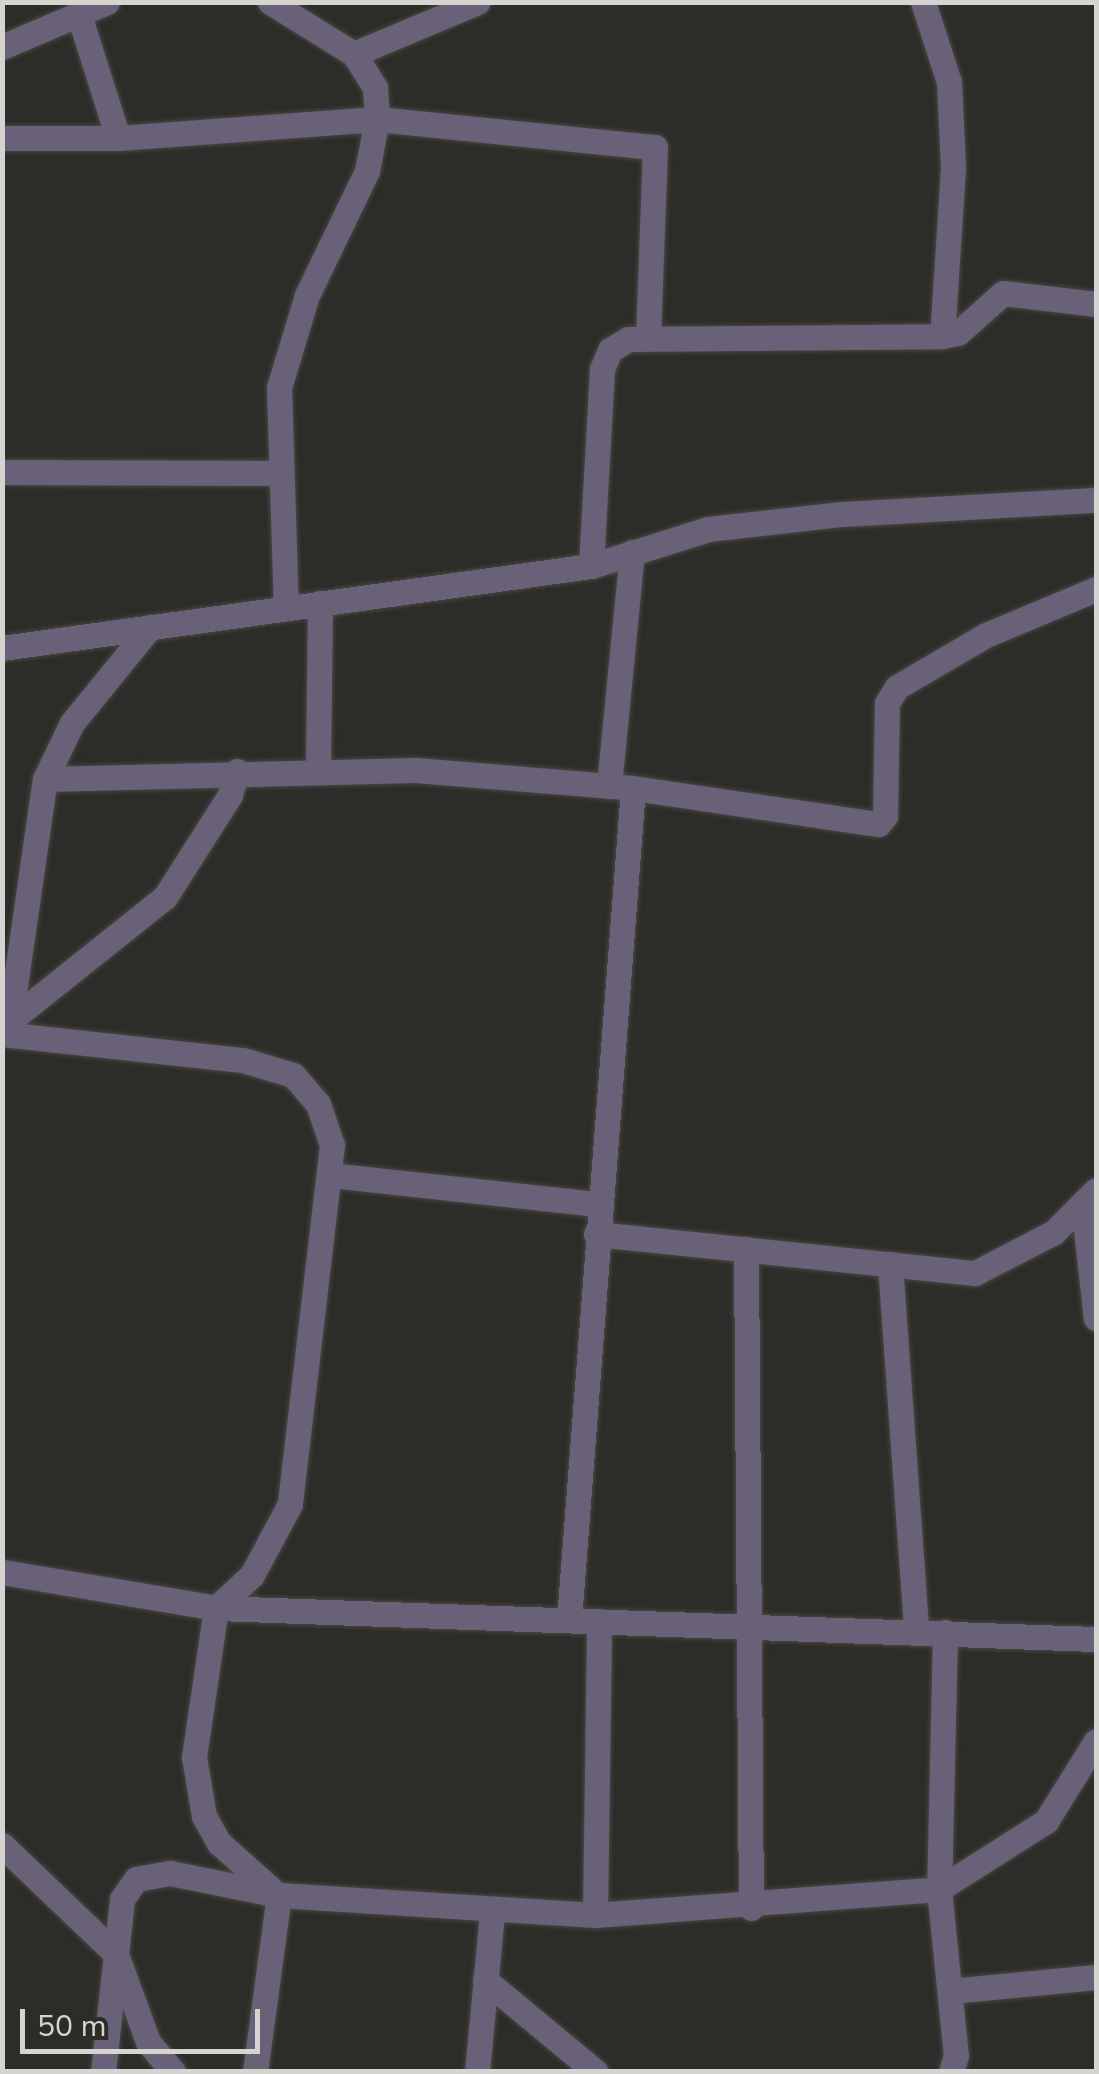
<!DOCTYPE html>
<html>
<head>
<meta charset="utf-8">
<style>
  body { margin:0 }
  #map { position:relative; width:1099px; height:2074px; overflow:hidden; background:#2c2c28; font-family:"Nunito Sans",sans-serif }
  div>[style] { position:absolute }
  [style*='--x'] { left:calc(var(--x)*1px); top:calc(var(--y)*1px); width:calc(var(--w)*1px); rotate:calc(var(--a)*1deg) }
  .roads { filter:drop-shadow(0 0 2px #474743) drop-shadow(0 0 2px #474743) }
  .street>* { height:25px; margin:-12.5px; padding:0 12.5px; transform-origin:12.5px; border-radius:12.5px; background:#686178 }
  span { translate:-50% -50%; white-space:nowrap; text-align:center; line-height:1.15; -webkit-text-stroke:9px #2c2c28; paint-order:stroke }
  .frame { position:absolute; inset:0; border:5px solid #d4d4d1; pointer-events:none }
  .scale { position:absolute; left:20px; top:2009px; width:240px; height:45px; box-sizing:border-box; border:5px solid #d4d4d1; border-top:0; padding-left:12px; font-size:30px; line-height:35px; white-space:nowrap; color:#d4d4d1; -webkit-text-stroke:8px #2c2c28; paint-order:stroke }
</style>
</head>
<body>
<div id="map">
  <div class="roads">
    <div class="street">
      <div style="--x:270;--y:2;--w:99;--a:31.8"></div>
      <div style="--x:354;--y:54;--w:40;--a:58"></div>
      <div style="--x:375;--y:88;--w:31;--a:86"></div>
      <div style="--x:377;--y:119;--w:53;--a:100.9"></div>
      <div style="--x:367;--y:171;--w:138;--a:115.8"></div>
      <div style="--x:307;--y:295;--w:97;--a:106.8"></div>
      <div style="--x:279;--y:388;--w:220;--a:88.2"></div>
      <div style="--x:923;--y:2;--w:84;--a:72"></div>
      <div style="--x:949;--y:82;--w:86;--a:87.3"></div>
      <div style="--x:953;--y:168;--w:168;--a:93.7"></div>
      <div style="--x:80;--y:18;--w:126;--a:72.4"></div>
      <div style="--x:2;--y:47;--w:114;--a:-23.2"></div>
      <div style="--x:354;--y:54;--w:134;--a:-22.8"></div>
      <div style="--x:2;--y:138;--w:116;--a:0"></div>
      <div style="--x:118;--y:138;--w:260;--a:-4.2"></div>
      <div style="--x:377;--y:119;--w:279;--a:5.8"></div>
      <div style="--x:655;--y:147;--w:191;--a:92.1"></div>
      <div style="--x:2;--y:472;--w:278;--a:0.2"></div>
      <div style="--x:591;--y:566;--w:197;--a:-86.8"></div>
      <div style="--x:602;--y:369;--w:21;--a:-67"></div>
      <div style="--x:610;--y:350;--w:21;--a:-31"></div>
      <div style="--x:628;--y:339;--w:314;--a:-0.5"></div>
      <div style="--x:942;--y:336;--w:16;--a:-11"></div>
      <div style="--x:958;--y:333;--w:60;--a:-41.6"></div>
      <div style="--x:1003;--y:293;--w:94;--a:6.7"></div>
      <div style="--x:2;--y:648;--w:595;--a:-7.93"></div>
      <div style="--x:591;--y:566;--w:123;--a:-17.5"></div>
      <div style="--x:708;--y:529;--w:135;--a:-6.4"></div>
      <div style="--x:842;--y:514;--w:254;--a:-3.2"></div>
      <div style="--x:318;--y:767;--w:164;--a:-89.3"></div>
      <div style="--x:45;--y:779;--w:371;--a:-1.4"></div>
      <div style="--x:416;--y:770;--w:218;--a:4.7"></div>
      <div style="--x:633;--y:788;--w:248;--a:8.4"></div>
      <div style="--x:878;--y:824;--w:11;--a:-49"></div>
      <div style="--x:885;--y:816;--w:113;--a:-89"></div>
      <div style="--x:887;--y:703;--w:19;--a:-58"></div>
      <div style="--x:897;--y:687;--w:103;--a:-30.3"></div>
      <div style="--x:986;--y:635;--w:119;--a:-22.7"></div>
      <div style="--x:609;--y:786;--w:235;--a:-84.4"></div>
      <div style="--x:2;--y:1016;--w:26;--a:-62"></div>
      <div style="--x:14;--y:993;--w:216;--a:-81.8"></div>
      <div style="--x:45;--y:779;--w:62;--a:-64.3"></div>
      <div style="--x:72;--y:723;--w:124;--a:-50.9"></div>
      <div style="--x:2;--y:1027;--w:208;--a:-38.6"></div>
      <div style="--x:165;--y:897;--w:121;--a:-57.5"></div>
      <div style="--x:230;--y:795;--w:25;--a:-74"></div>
      <div style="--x:2;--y:1034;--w:242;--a:6.2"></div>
      <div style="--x:243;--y:1060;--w:52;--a:16.7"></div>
      <div style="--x:293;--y:1075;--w:38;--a:49"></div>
      <div style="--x:318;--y:1104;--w:43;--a:71.1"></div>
      <div style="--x:332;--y:1145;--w:361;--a:96.7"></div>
      <div style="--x:290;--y:1504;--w:81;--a:118.2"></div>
      <div style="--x:252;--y:1575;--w:49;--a:137.5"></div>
      <div style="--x:216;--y:1608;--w:151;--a:98.4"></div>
      <div style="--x:194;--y:1757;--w:60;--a:80.4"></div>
      <div style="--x:204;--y:1816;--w:31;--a:61"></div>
      <div style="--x:219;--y:1843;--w:69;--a:41.5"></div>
      <div style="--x:330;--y:1175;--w:271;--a:6.2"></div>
      <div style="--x:1083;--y:1203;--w:116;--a:83.6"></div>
      <div style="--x:596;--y:1234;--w:381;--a:5.9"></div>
      <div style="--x:975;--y:1273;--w:89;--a:-27.4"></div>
      <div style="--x:1054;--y:1232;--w:59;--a:-45"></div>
      <div style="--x:746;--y:1249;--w:659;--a:89.57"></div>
      <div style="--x:890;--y:1264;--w:368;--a:85.9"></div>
      <div style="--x:2;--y:1572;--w:217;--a:9.5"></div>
      <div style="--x:216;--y:1608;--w:881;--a:2.02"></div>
      <div style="--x:569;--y:1620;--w:834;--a:-85.6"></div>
      <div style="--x:945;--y:1632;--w:257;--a:91.3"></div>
      <div style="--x:939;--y:1889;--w:167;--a:84.2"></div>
      <div style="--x:956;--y:2055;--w:18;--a:106"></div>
      <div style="--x:2;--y:1845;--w:158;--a:43.7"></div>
      <div style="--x:116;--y:1954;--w:94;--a:70"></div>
      <div style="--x:148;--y:2042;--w:39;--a:50"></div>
      <div style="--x:595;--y:1915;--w:294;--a:-89.2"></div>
      <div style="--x:485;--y:1980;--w:144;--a:39.7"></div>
      <div style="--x:950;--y:1991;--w:147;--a:-5.5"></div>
      <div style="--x:103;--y:2072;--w:174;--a:-83.7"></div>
      <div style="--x:122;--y:1899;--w:24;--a:-55"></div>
      <div style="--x:136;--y:1879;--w:35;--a:-10"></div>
      <div style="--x:170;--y:1873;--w:111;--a:11.4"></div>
      <div style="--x:279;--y:1895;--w:317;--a:3.6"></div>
      <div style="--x:595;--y:1915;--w:345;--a:-4.3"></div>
      <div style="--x:939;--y:1889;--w:127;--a:-32.4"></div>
      <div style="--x:1046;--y:1821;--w:94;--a:-58"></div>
      <div style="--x:255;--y:2072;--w:179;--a:-82.3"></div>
      <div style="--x:477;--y:2072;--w:160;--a:-84.6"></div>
    </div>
  </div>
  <div class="frame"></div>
  <div class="scale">50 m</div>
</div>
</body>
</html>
